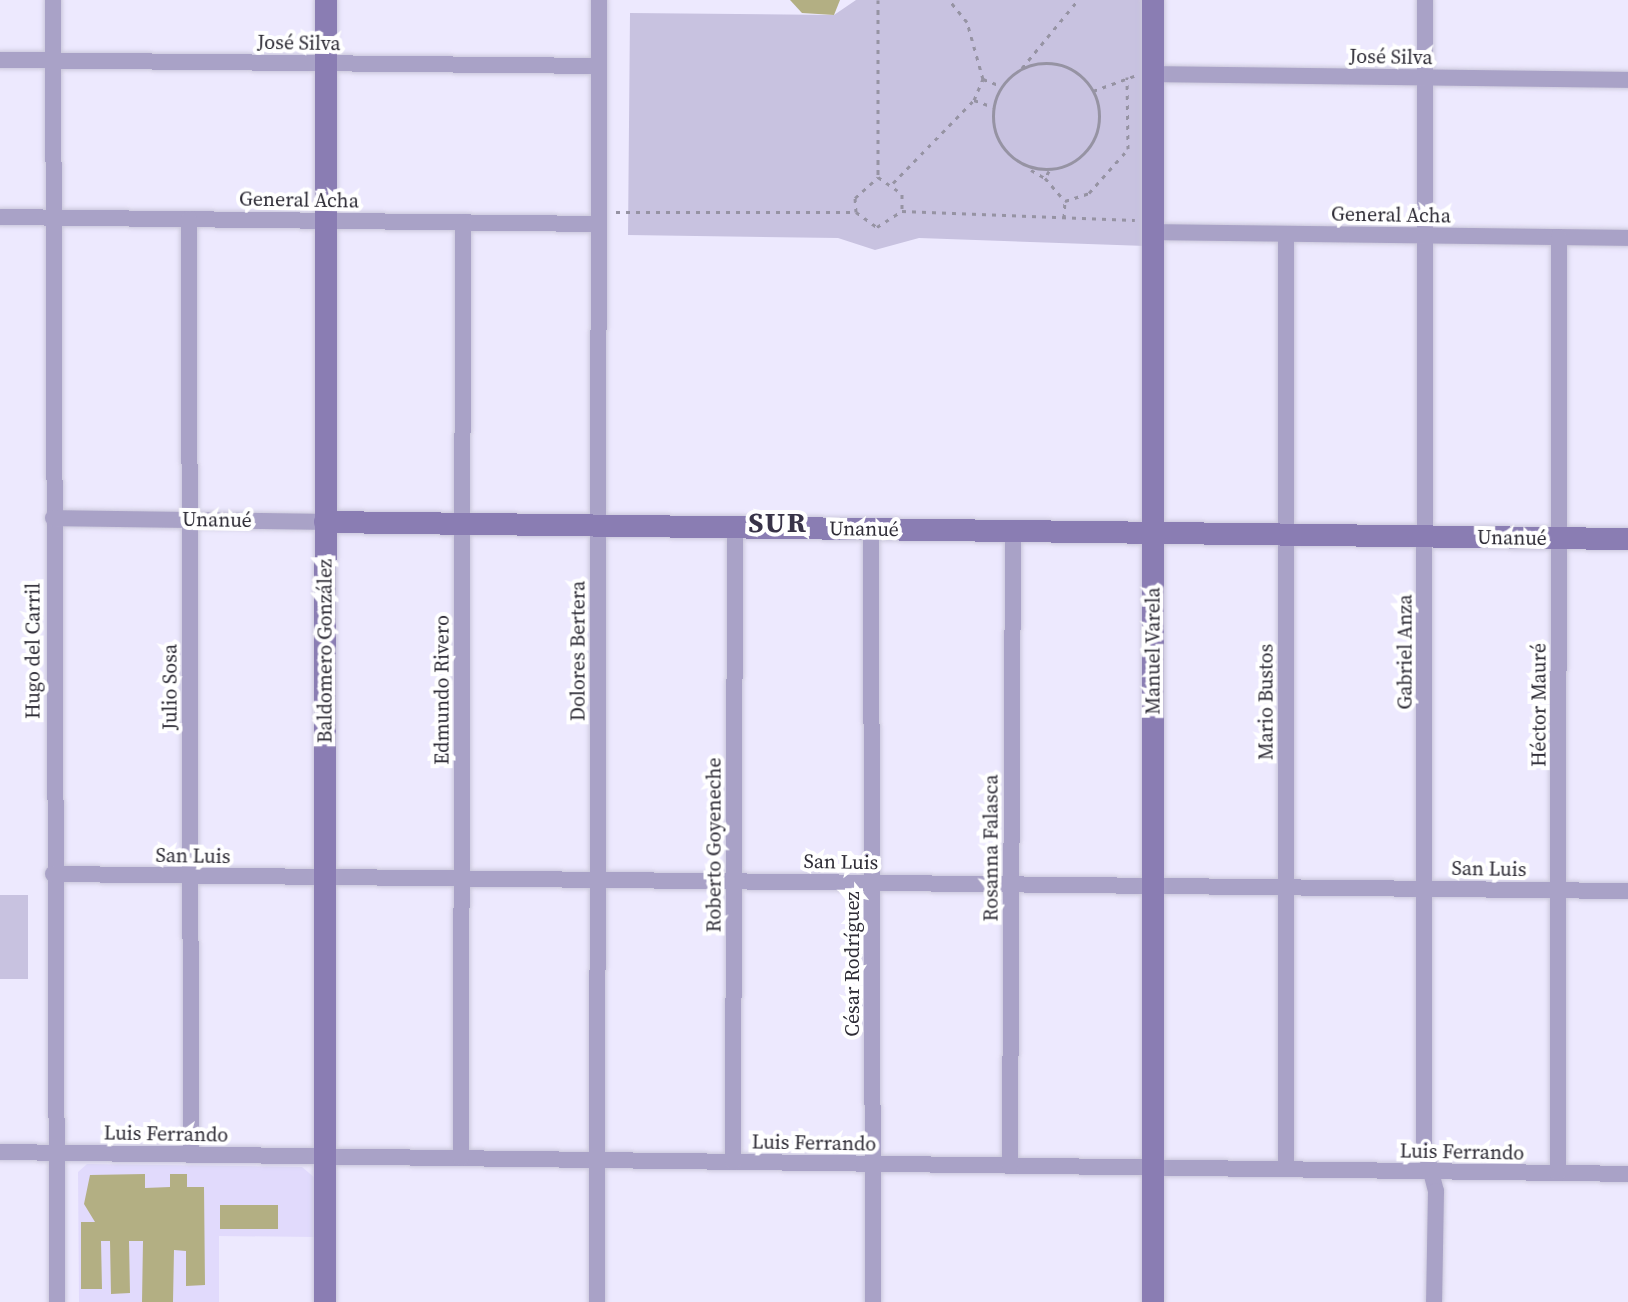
<!DOCTYPE html>
<html>
<head>
<meta charset="utf-8">
<style>
  body { margin:0 }
  #map { position:relative; width:1628px; height:1302px; overflow:hidden; background:#ede9fe; font-family:"Source Serif 4",serif }
  div>[style] { position:absolute }
  [style*='--x'] { left:calc(var(--x)*1px); top:calc(var(--y)*1px); width:calc(var(--w)*1px); rotate:calc(var(--a)*1deg) }
  .built>* { inset:0; background:#e1dafc }
  .green>* { inset:0; background:#c8c2e0; transform-origin:0 0 }
  .building>* { inset:0; background:#b3af83; transform-origin:0 0 }
  .path>* { height:3px; margin-top:-1.5px; transform-origin:0; background:repeating-linear-gradient(90deg,#9693a3 0 4px,transparent 0 10px) }
  .path>.ring { margin:-1.5px; padding:0; box-sizing:content-box; background:none; border:3px solid #9693a3; border-radius:50% }
  .roads { filter:drop-shadow(0 0 2px #cac7da) drop-shadow(0 0 2px #cac7da) }
  .street>* { height:16px; margin:-8px; padding:0 8px; transform-origin:8px; border-radius:8px; background:#a9a2c7 }
  .secondary>* { height:22px; margin:-11px; padding:0 11px; transform-origin:11px; border-radius:11px; background:#8a7db3 }
  span { translate:-50% -50%; white-space:nowrap; text-align:center; line-height:1.15; -webkit-text-stroke:8px #fff; paint-order:stroke }
  .street-label { font-size:20px; color:#2d2b35 }
  .district-label { font-size:28px; color:#383348; font-weight:700; letter-spacing:2px }
</style>
</head>
<body>
<div id="map">
  <div class="built">
    <div style="clip-path:polygon(87px 1164px,302px 1167px,315px 1178px,315px 1237px,219px 1236px,219px 1302px,79px 1302px,78px 1172px)"></div>
  </div>
  <div class="green">
    <div style="clip-path:polygon(856px 0,1147px 0,1146px 246px,919px 238px,875px 250px,838px 238px,628px 235px,630px 13px,834px 15px)"></div>
    <div style="left:0;top:895px;width:28px;height:84px"></div>
  </div>
  <div class="building">
    <div style="clip-path:polygon(790px 0,840px 0,834px 15px,802px 13px)"></div>
    <div style="clip-path:polygon(145px 1174px,145px 1188px,170px 1187px,170px 1174px,187px 1174px,187px 1187px,204px 1187px,205px 1285px,186px 1286px,186px 1251px,174px 1250px,173px 1302px,142px 1302px,143px 1241px,129px 1241px,130px 1293px,111px 1294px,110px 1241px,101px 1241px,102px 1289px,81px 1289px,81px 1222px,95px 1222px,84px 1204px,90px 1175px)"></div>
    <div style="left:220px;top:1205px;width:58px;height:24px"></div>
  </div>
  <div class="path">
    <div style="--x:878;--y:0;--w:177;--a:90"></div>
    <div style="--x:878;--y:177;--w:29;--a:35"></div>
    <div style="--x:902;--y:194;--w:17;--a:90"></div>
    <div class="ring" style="left:993px;top:63px;width:103px;height:103px"></div>
    <div style="--x:1022;--y:68;--w:88;--a:-50.5"></div>
    <div style="--x:983;--y:79;--w:19;--a:21"></div>
    <div style="--x:1093;--y:91;--w:44;--a:-20.1"></div>
    <div style="--x:974;--y:100;--w:20;--a:20"></div>
    <div style="--x:1031;--y:170;--w:16;--a:30"></div>
    <div style="--x:1049;--y:171;--w:8;--a:120"></div>
    <div style="--x:1045;--y:178;--w:30;--a:49"></div>
    <div style="--x:893;--y:183;--w:116;--a:-45.7"></div>
    <div style="--x:974;--y:100;--w:23;--a:-67"></div>
    <div style="--x:983;--y:79;--w:59;--a:-105.7"></div>
    <div style="--x:967;--y:22;--w:28;--a:-129"></div>
    <div style="--x:616;--y:212;--w:240;--a:0"></div>
    <div style="--x:856;--y:212;--w:26;--a:36"></div>
    <div style="--x:877;--y:227;--w:30;--a:-33"></div>
    <div style="--x:902;--y:211;--w:233;--a:2.2"></div>
    <div style="--x:856;--y:212;--w:14;--a:-94"></div>
    <div style="--x:855;--y:198;--w:31;--a:-42"></div>
    <div style="--x:1064;--y:218;--w:17;--a:-87"></div>
    <div style="--x:1065;--y:201;--w:25;--a:-18"></div>
    <div style="--x:1089;--y:193;--w:59;--a:-48.4"></div>
    <div style="--x:1128;--y:149;--w:72;--a:-90.8"></div>
  </div>
  <div class="roads">
    <div class="street">
      <div style="--x:53;--y:0;--w:1302;--a:89.82"></div>
      <div style="--x:1425;--y:0;--w:1145;--a:90.05"></div>
      <div style="--x:1424;--y:1145;--w:48;--a:75.4"></div>
      <div style="--x:1436;--y:1191;--w:111;--a:91"></div>
      <div style="--x:0;--y:60;--w:598;--a:0.57"></div>
      <div style="--x:1153;--y:74;--w:475;--a:0.7"></div>
      <div style="--x:0;--y:217;--w:598;--a:0.67"></div>
      <div style="--x:189;--y:219;--w:936;--a:89.88"></div>
      <div style="--x:1153;--y:232;--w:475;--a:0.7"></div>
      <div style="--x:1286;--y:234;--w:935;--a:90"></div>
      <div style="--x:53;--y:518;--w:272;--a:0.8"></div>
      <div style="--x:871;--y:529;--w:773;--a:89.85"></div>
      <div style="--x:53;--y:874;--w:1575;--a:0.62"></div>
      <div style="--x:0;--y:1152;--w:1628;--a:0.77"></div>
      <div style="--x:461;--y:1158;--w:936;--a:-89.88"></div>
      <div style="--x:733;--y:1162;--w:635;--a:-89.82"></div>
      <div style="--x:1010;--y:1166;--w:635;--a:-89.73"></div>
      <div style="--x:1558;--y:1173;--w:936;--a:-89.94"></div>
      <div style="--x:597;--y:1302;--w:1302;--a:-89.91"></div>
    </div>
    <div class="secondary">
      <div style="--x:1153;--y:0;--w:1302;--a:90"></div>
      <div style="--x:325;--y:522;--w:1303;--a:0.75"></div>
      <div style="--x:325;--y:1302;--w:1302;--a:-89.96"></div>
    </div>
  </div>
  <div class="street-label">
    <span style="left:299px;top:43px;rotate:1deg">José Silva</span>
    <span style="left:1391px;top:57px;rotate:1deg">José Silva</span>
    <span style="left:299px;top:200px;rotate:1deg">General Acha</span>
    <span style="left:1391px;top:215px;rotate:1deg">General Acha</span>
    <span style="left:217px;top:520px;rotate:1deg">Unanué</span>
    <span style="left:864px;top:529px;rotate:1deg">Unanué</span>
    <span style="left:1512px;top:538px;rotate:1deg">Unanué</span>
    <span style="left:33px;top:651px;rotate:-90deg">Hugo del Carril</span>
    <span style="left:325px;top:651px;rotate:-90deg">Baldomero González</span>
    <span style="left:578px;top:651px;rotate:-90deg">Dolores Bertera</span>
    <span style="left:1153px;top:651px;rotate:-90deg">Manuel Varela</span>
    <span style="left:1405px;top:652px;rotate:-90deg">Gabriel Anza</span>
    <span style="left:170px;top:687px;rotate:-90deg">Julio Sosa</span>
    <span style="left:442px;top:690px;rotate:-90deg">Edmundo Rivero</span>
    <span style="left:1266px;top:702px;rotate:-90deg">Mario Bustos</span>
    <span style="left:1539px;top:705px;rotate:-90deg">Héctor Mauré</span>
    <span style="left:714px;top:845px;rotate:-90deg">Roberto Goyeneche</span>
    <span style="left:991px;top:848px;rotate:-90deg">Rosanna Falasca</span>
    <span style="left:193px;top:856px;rotate:1deg">San Luis</span>
    <span style="left:841px;top:862px;rotate:1deg">San Luis</span>
    <span style="left:1489px;top:869px;rotate:1deg">San Luis</span>
    <span style="left:852px;top:964px;rotate:-90deg">César Rodríguez</span>
    <span style="left:166px;top:1134px;rotate:1deg">Luis Ferrando</span>
    <span style="left:814px;top:1143px;rotate:1deg">Luis Ferrando</span>
    <span style="left:1462px;top:1152px;rotate:1deg">Luis Ferrando</span>
  </div>
  <div class="district-label">
    <span style="left:778px;top:522px">SUR</span>
  </div>
</div>
</body>
</html>
